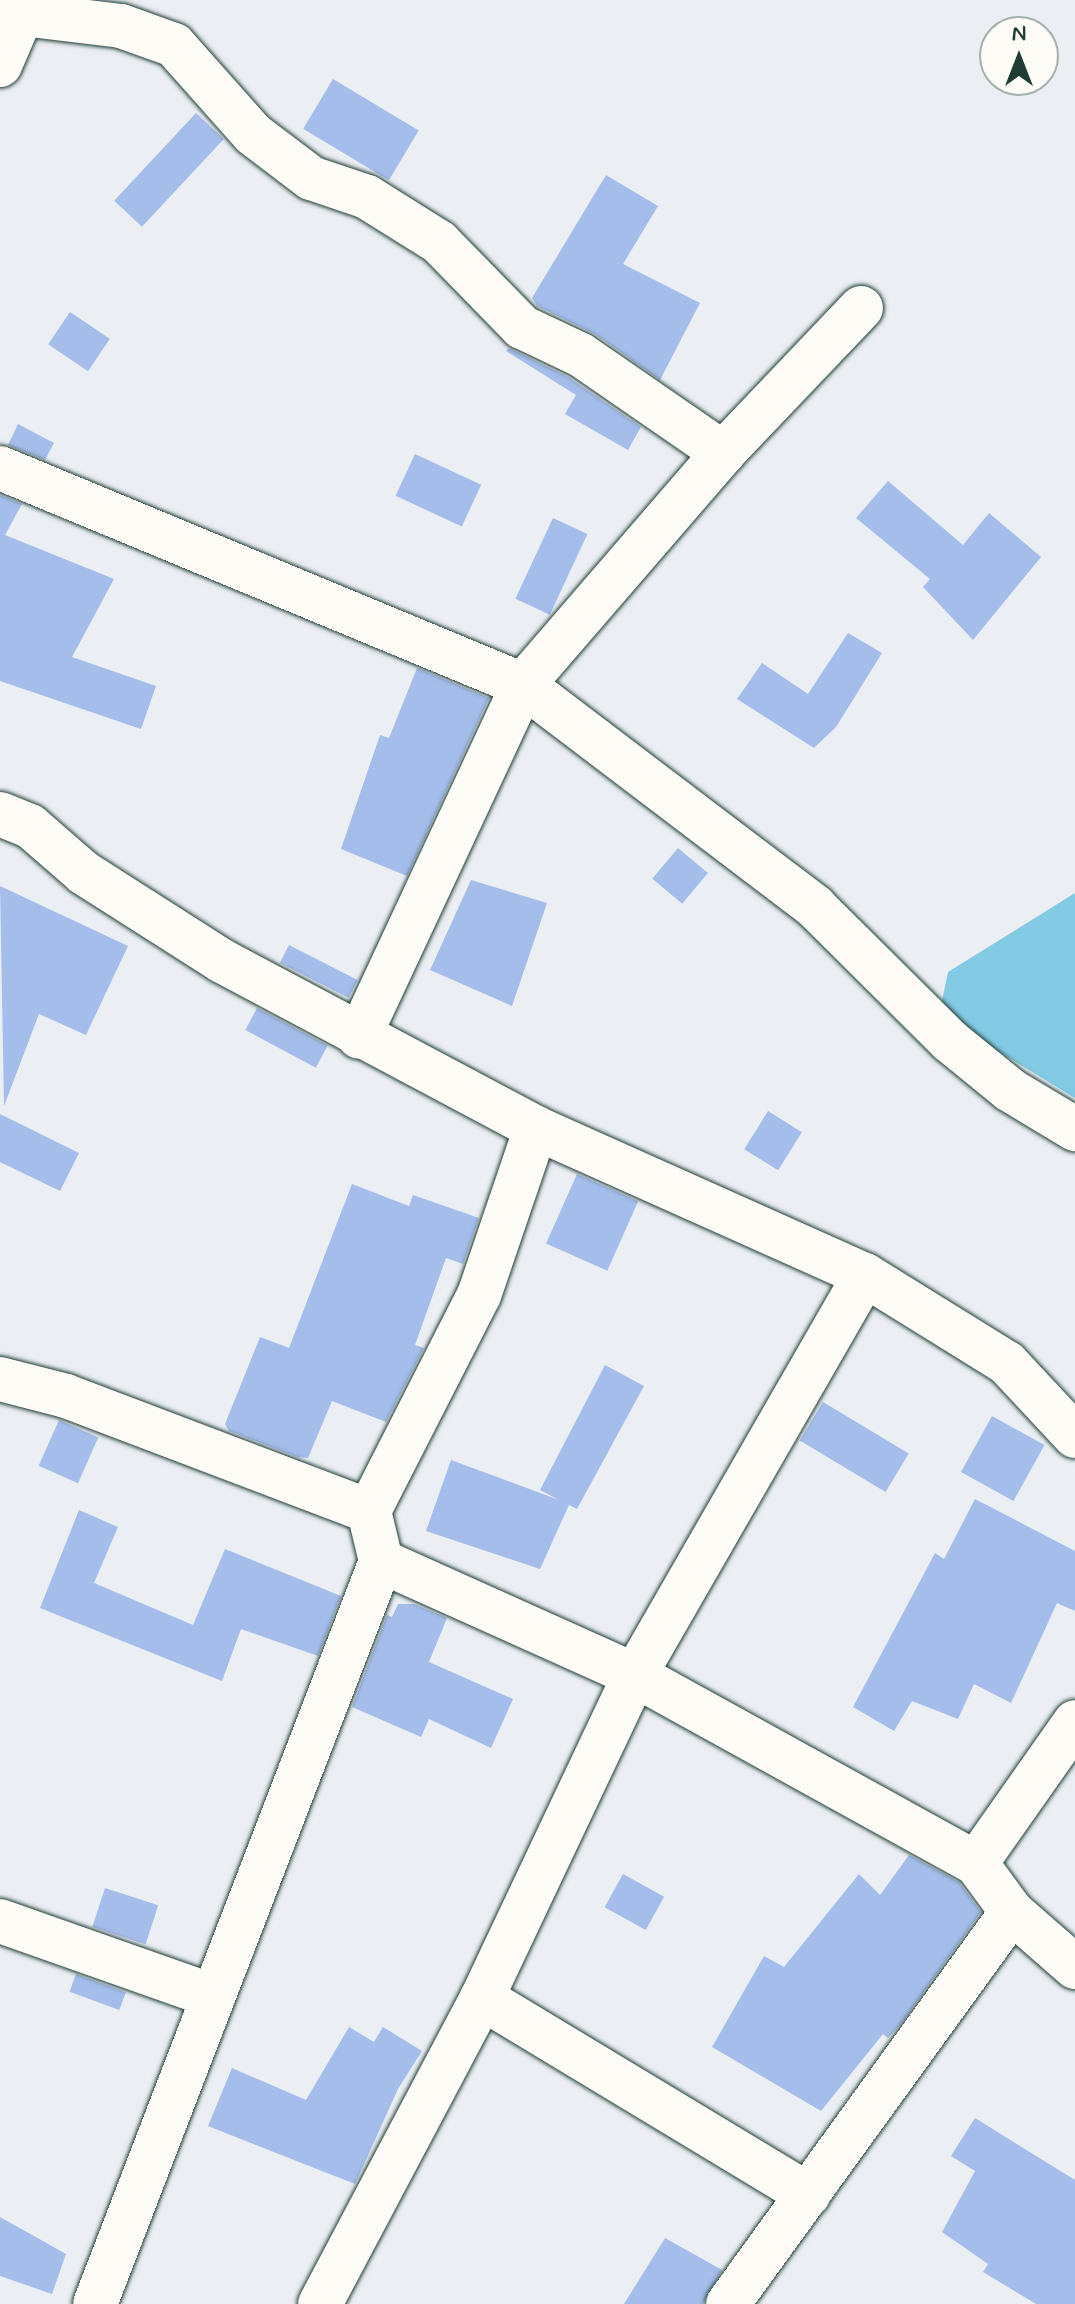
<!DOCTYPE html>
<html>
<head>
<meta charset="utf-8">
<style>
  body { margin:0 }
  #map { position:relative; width:1075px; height:2304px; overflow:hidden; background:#ebeff4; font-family:Mynerve,sans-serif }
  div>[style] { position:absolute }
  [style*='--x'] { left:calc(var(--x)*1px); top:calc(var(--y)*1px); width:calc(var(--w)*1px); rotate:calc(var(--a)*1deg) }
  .water>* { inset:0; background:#83cae4 }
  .building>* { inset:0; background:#a4bdea; transform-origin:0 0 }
  .roads { filter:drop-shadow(0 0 2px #1f3d34) drop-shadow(0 0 2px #1f3d34) }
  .street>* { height:44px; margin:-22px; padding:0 22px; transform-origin:22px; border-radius:22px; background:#fdfcf7 }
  span { translate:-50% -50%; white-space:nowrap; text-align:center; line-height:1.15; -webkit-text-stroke:7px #fdfcf7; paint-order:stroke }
  .north { position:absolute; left:979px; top:16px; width:80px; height:80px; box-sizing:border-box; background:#fdfcf7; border:2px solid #a4b0a9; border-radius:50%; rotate:0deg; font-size:22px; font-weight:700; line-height:32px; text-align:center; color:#1f3d34 }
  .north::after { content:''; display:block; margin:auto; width:28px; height:36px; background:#1f3d34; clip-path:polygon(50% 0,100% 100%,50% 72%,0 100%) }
</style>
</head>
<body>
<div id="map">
  <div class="water">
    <div style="clip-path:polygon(1075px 893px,1075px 1098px,939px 1015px,948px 972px)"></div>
  </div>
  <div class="building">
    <div style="left:333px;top:79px;width:100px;height:58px;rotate:31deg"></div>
    <div style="left:196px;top:113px;width:38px;height:120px;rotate:43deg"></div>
    <div style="clip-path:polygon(606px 175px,658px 206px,623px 264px,700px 303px,660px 380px,595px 334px,537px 306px,532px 298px)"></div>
    <div style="left:70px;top:312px;width:48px;height:39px;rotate:34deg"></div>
    <div style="clip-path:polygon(509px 348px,568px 377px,641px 427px,628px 450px,565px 414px,576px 395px,506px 351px)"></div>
    <div style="clip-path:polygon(18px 424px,54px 443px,45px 460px,8px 445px)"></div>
    <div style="left:415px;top:454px;width:73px;height:46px;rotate:25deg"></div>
    <div style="clip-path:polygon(888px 481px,963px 545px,989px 513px,1041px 557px,973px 640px,923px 587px,930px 579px,856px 518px)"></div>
    <div style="clip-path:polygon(0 495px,22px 504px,5px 535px,114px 579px,72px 657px,156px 686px,141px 729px,0 681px)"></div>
    <div style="left:553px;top:518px;width:38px;height:89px;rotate:25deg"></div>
    <div style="clip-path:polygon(848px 633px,882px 653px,836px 727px,814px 748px,737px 699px,762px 663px,808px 694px)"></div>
    <div style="clip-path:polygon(417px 668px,489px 698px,407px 876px,341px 849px,380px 735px,389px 738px)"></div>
    <div style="left:678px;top:848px;width:39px;height:40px;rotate:40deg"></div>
    <div style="clip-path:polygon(471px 880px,547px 903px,512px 1006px,430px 970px)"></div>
    <div style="clip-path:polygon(0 886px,128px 946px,86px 1035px,39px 1014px,4px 1106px)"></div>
    <div style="left:289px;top:945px;width:77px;height:20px;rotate:27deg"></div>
    <div style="left:257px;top:1008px;width:80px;height:25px;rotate:28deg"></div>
    <div style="left:768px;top:1111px;width:40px;height:45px;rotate:32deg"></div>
    <div style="clip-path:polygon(0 1114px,79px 1153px,60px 1191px,0 1162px)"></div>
    <div style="left:577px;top:1174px;width:67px;height:76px;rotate:24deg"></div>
    <div style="clip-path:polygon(352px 1184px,409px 1206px,413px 1195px,479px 1218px,463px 1264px,446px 1258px,415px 1345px,424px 1348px,386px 1422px,332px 1401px,308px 1458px,297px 1457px,229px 1431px,225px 1424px,260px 1337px,289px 1348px)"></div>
    <div style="clip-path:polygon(605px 1365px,644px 1386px,577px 1509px,569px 1505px,540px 1569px,426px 1531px,451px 1460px,559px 1500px,540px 1490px)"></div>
    <div style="left:823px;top:1402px;width:100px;height:45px;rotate:31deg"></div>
    <div style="left:992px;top:1416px;width:60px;height:64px;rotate:29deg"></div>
    <div style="left:59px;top:1420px;width:43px;height:50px;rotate:24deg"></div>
    <div style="clip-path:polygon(975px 1499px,1075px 1551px,1075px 1611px,1057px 1603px,1011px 1703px,974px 1684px,958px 1719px,912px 1701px,894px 1731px,853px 1707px,935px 1553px,944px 1559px)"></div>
    <div style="clip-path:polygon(79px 1510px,118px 1527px,94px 1583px,193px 1625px,225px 1549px,341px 1596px,318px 1656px,241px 1629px,222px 1681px,40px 1608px)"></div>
    <div style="clip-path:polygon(398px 1604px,414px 1604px,447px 1618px,429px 1662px,513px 1699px,491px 1748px,429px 1719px,421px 1737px,352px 1707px,387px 1615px,392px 1617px)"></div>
    <div style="clip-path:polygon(909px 1855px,959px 1882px,981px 1912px,900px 2025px,888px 2038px,883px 2034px,821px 2111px,712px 2047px,764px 1956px,784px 1967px,859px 1874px,880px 1895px)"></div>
    <div style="left:623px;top:1874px;width:47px;height:38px;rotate:29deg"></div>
    <div style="left:105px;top:1888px;width:56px;height:41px;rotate:18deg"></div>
    <div style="left:76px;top:1974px;width:53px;height:19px;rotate:20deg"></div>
    <div style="clip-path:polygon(349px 2027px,374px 2042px,383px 2027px,422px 2051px,398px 2089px,355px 2184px,208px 2126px,232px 2068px,306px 2100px)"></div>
    <div style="clip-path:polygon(975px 2118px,1075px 2180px,1075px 2304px,1036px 2304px,983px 2272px,988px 2264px,942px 2232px,975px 2171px,951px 2156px)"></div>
    <div style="clip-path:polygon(0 2217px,66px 2254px,52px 2294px,0 2276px)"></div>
    <div style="clip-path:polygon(665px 2238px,722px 2270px,703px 2304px,624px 2304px)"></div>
  </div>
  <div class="roads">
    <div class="street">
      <div style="--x:0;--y:4;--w:24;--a:24"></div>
      <div style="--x:22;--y:14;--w:100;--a:6.9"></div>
      <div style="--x:121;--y:26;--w:56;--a:19.7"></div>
      <div style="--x:174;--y:45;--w:119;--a:48.4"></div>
      <div style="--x:253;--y:134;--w:73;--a:37.2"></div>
      <div style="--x:311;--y:178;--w:59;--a:18.7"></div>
      <div style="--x:367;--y:197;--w:85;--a:32"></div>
      <div style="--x:439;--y:242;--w:119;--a:45.7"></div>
      <div style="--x:522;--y:327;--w:65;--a:25.4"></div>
      <div style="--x:581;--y:355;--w:173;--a:34.6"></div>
      <div style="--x:0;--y:65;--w:56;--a:-66.7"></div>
      <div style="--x:861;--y:308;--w:200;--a:133.6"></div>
      <div style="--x:723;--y:453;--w:306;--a:130.8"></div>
      <div style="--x:523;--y:685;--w:367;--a:37.2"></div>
      <div style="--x:815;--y:907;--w:190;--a:44.8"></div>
      <div style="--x:950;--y:1041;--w:77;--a:39.2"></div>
      <div style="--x:1010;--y:1090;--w:76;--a:31"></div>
      <div style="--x:0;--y:468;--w:566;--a:22.53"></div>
      <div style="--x:523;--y:685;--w:388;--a:115"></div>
      <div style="--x:0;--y:814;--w:32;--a:22"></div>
      <div style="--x:30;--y:826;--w:72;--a:41"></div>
      <div style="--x:84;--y:873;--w:164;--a:32.5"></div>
      <div style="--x:222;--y:961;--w:356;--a:28"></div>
      <div style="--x:536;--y:1128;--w:176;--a:108.8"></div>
      <div style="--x:479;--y:1295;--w:242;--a:117"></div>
      <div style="--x:369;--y:1511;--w:51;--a:76.5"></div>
      <div style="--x:381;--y:1561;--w:796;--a:111.05"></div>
      <div style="--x:536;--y:1128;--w:360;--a:24.1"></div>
      <div style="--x:865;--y:1275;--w:167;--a:31.8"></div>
      <div style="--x:1007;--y:1363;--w:100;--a:47"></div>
      <div style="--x:0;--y:1379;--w:68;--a:14.4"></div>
      <div style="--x:66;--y:1396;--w:324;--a:20.8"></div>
      <div style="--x:381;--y:1561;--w:278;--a:24.2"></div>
      <div style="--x:635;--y:1675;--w:389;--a:28.9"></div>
      <div style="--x:976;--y:1863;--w:61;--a:53.7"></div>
      <div style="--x:1012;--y:1912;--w:84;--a:41.1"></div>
      <div style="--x:976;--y:1863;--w:172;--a:-54.9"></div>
      <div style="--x:0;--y:1921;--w:226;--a:19.4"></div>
      <div style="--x:482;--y:1998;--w:381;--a:31.1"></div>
      <div style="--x:320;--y:2304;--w:346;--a:-62.1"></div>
      <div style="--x:482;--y:1998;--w:357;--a:-64.7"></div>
      <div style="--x:635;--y:1675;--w:461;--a:-60.1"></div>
      <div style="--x:728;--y:2304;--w:484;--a:-54.1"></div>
    </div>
  </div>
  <div class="north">N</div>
</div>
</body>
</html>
